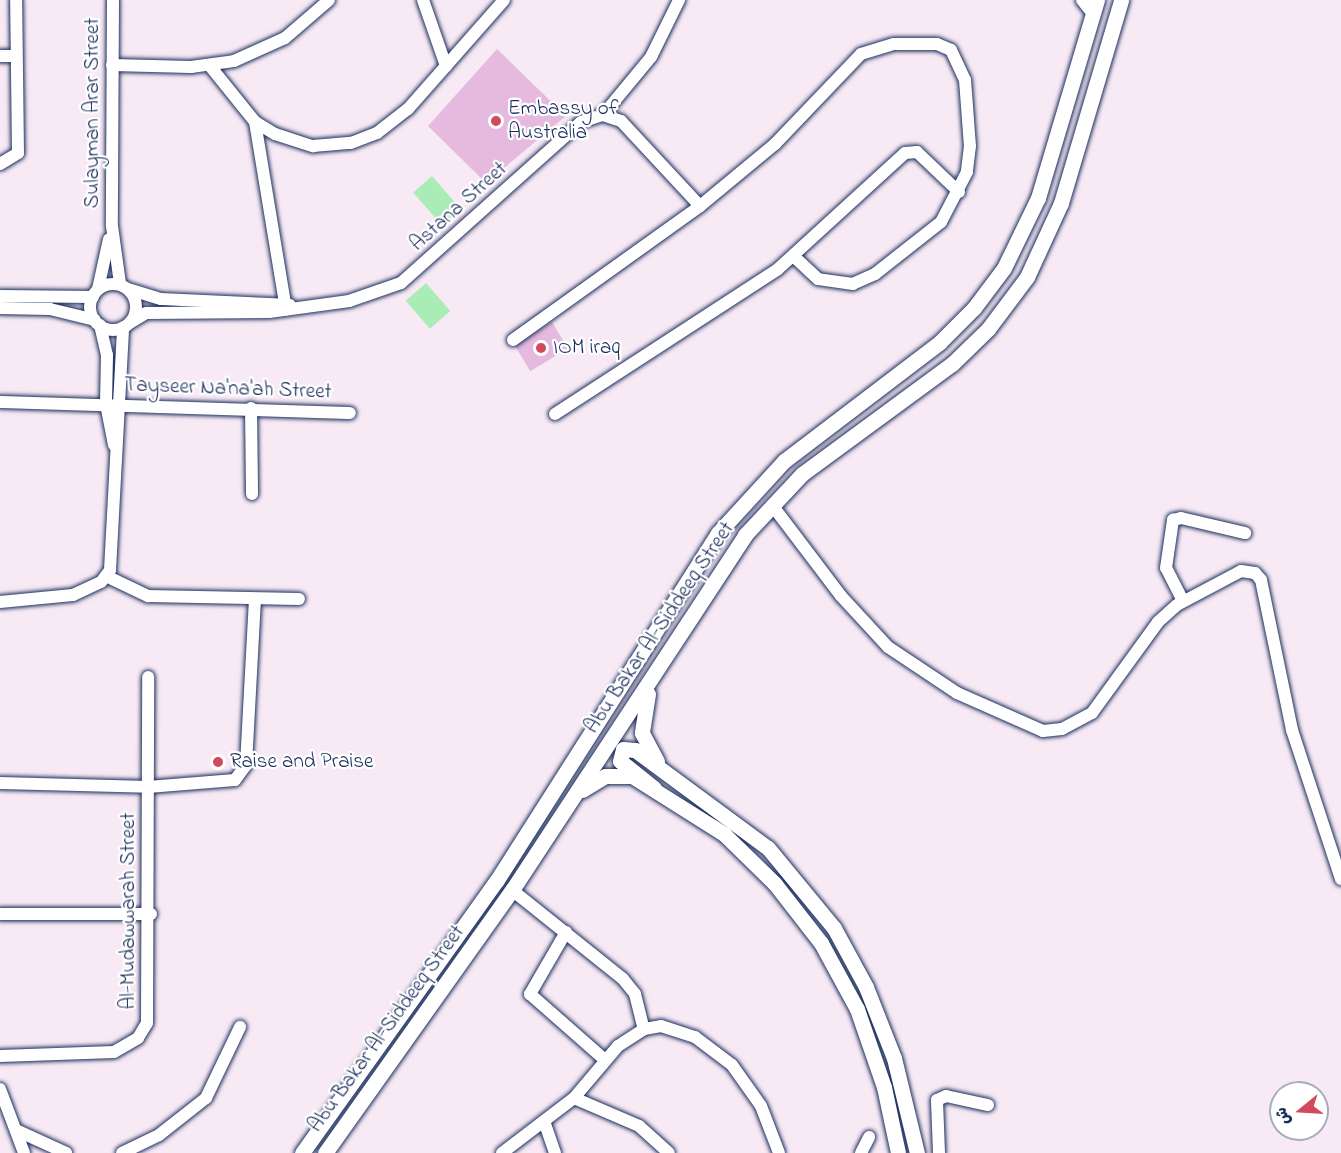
<!DOCTYPE html>
<html>
<head>
<meta charset="utf-8">
<style>
  body { margin:0 }
  #map { position:relative; width:1341px; height:1153px; overflow:hidden; background:#f8eaf5; font-family:"Indie Flower","Playpen Sans Arabic",sans-serif }
  div>[style] { position:absolute }
  [style*='--x'] { left:calc(var(--x)*1px); top:calc(var(--y)*1px); width:calc(var(--w)*1px); rotate:calc(var(--a)*1deg) }
  .green>* { inset:0; background:#aaecb6; transform-origin:0 0 }
  .building>* { inset:0; background:#e6badf; transform-origin:0 0 }
  .roads { filter:drop-shadow(0 0 2px #1b2f5e) drop-shadow(0 0 2px #1b2f5e) }
  .minor>* { height:12px; margin:-6px; padding:0 6px; transform-origin:6px; border-radius:6px; background:#fff }
  .minor>.ring { margin:-6px; padding:0; box-sizing:content-box; background:none; border:12px solid #fff; border-radius:50% }
  .major>* { height:15px; margin:-7.5px; padding:0 7.5px; transform-origin:7.5px; border-radius:7.5px; background:#fff }
  .dots>* { width:16px; height:16px; translate:-50% -50%; box-sizing:border-box; border:3px solid #fff; border-radius:50% }
  span { translate:-50% -50%; white-space:nowrap; text-align:center; line-height:1.15; -webkit-text-stroke:4.5px #fff; paint-order:stroke }
  .poi-label { font-size:21px; color:#1b2f5e }
  .left { translate:0 -50%; text-align:left }
  .street-label { font-size:21px; color:#1b2f5e }
  .north { position:absolute; left:1269px; top:1081px; width:60px; height:60px; box-sizing:border-box; background:#fff; border:2px solid #a4acbf; border-radius:50%; rotate:252deg; font-size:16px; font-weight:700; line-height:24px; text-align:center; color:#1b2f5e }
  .north::after { content:''; display:block; margin:auto; width:21px; height:27px; background:#d1495b; clip-path:polygon(50% 0,100% 100%,50% 72%,0 100%) }
</style>
</head>
<body>
<div id="map">
  <div class="green">
    <div style="left:432px;top:176px;width:44px;height:25px;rotate:49deg"></div>
    <div style="left:426px;top:283px;width:37px;height:27px;rotate:49deg"></div>
  </div>
  <div class="building">
    <div style="clip-path:polygon(497px 49px,566px 116px,486px 183px,428px 126px)"></div>
    <div style="left:552px;top:322px;width:31px;height:44px;rotate:59deg"></div>
  </div>
  <div class="roads">
    <div class="minor">
      <div style="--x:113;--y:0;--w:226;--a:90.3"></div>
      <div style="--x:112;--y:226;--w:59;--a:82.1"></div>
      <div style="--x:423;--y:0;--w:70;--a:70.8"></div>
      <div style="--x:1082;--y:0;--w:18;--a:52"></div>
      <div style="--x:0;--y:56;--w:15;--a:0"></div>
      <div style="--x:112;--y:65;--w:79;--a:1.5"></div>
      <div style="--x:191;--y:67;--w:43;--a:-7.9"></div>
      <div style="--x:234;--y:61;--w:56;--a:-24.3"></div>
      <div style="--x:285;--y:38;--w:58;--a:-40.8"></div>
      <div style="--x:210;--y:66;--w:72;--a:51.2"></div>
      <div style="--x:255;--y:122;--w:23;--a:31"></div>
      <div style="--x:275;--y:134;--w:40;--a:18"></div>
      <div style="--x:313;--y:146;--w:38;--a:-5"></div>
      <div style="--x:351;--y:143;--w:28;--a:-21"></div>
      <div style="--x:377;--y:133;--w:39;--a:-38"></div>
      <div style="--x:408;--y:109;--w:145;--a:-48.6"></div>
      <div style="--x:255;--y:122;--w:190;--a:80.6"></div>
      <div style="--x:0;--y:164;--w:21;--a:-31"></div>
      <div style="--x:18;--y:153;--w:153;--a:-90.7"></div>
      <div style="--x:700;--y:206;--w:97;--a:-39.6"></div>
      <div style="--x:775;--y:144;--w:124;--a:-46.3"></div>
      <div style="--x:861;--y:54;--w:34;--a:-17"></div>
      <div style="--x:894;--y:44;--w:43;--a:0"></div>
      <div style="--x:937;--y:44;--w:15;--a:23"></div>
      <div style="--x:951;--y:50;--w:33;--a:65"></div>
      <div style="--x:965;--y:80;--w:66;--a:85.7"></div>
      <div style="--x:970;--y:146;--w:26;--a:97"></div>
      <div style="--x:967;--y:172;--w:56;--a:117.5"></div>
      <div style="--x:941;--y:222;--w:84;--a:141.8"></div>
      <div style="--x:875;--y:274;--w:24;--a:156"></div>
      <div style="--x:853;--y:284;--w:35;--a:-172"></div>
      <div style="--x:818;--y:279;--w:33;--a:-137"></div>
      <div class="ring" style="left:90px;top:284px;width:34px;height:34px"></div>
      <div style="--x:98;--y:289;--w:51;--a:-77.6"></div>
      <div style="--x:128;--y:289;--w:34;--a:17"></div>
      <div style="--x:161;--y:299;--w:129;--a:2.7"></div>
      <div style="--x:0;--y:296;--w:93;--a:0.6"></div>
      <div style="--x:0;--y:308;--w:50;--a:1.1"></div>
      <div style="--x:50;--y:309;--w:46;--a:13.7"></div>
      <div style="--x:131;--y:322;--w:17;--a:-31"></div>
      <div style="--x:146;--y:313;--w:123;--a:-0.5"></div>
      <div style="--x:269;--y:312;--w:81;--a:-7.8"></div>
      <div style="--x:349;--y:301;--w:55;--a:-19.1"></div>
      <div style="--x:401;--y:283;--w:241;--a:-41.8"></div>
      <div style="--x:581;--y:122;--w:23;--a:-18"></div>
      <div style="--x:603;--y:115;--w:75;--a:-50.4"></div>
      <div style="--x:651;--y:57;--w:64;--a:-63.8"></div>
      <div style="--x:100;--y:325;--w:31;--a:77"></div>
      <div style="--x:107;--y:355;--w:49;--a:91.2"></div>
      <div style="--x:106;--y:404;--w:42;--a:79"></div>
      <div style="--x:513;--y:340;--w:230;--a:-35.6"></div>
      <div style="--x:700;--y:206;--w:116;--a:-132.9"></div>
      <div style="--x:621;--y:121;--w:19;--a:-162"></div>
      <div style="--x:0;--y:402;--w:350;--a:1.8"></div>
      <div style="--x:251;--y:408;--w:86;--a:89.3"></div>
      <div style="--x:555;--y:414;--w:266;--a:-33"></div>
      <div style="--x:778;--y:269;--w:172;--a:-42.4"></div>
      <div style="--x:905;--y:153;--w:12;--a:-5"></div>
      <div style="--x:917;--y:152;--w:58;--a:43.6"></div>
      <div style="--x:772;--y:505;--w:114;--a:52.8"></div>
      <div style="--x:841;--y:596;--w:69;--a:47.3"></div>
      <div style="--x:888;--y:647;--w:83;--a:33.7"></div>
      <div style="--x:957;--y:693;--w:94;--a:23.8"></div>
      <div style="--x:1043;--y:731;--w:19;--a:-6"></div>
      <div style="--x:1062;--y:729;--w:34;--a:-28"></div>
      <div style="--x:1092;--y:713;--w:112;--a:-54"></div>
      <div style="--x:1158;--y:622;--w:25;--a:-42"></div>
      <div style="--x:1177;--y:605;--w:72;--a:-28"></div>
      <div style="--x:1241;--y:571;--w:14;--a:8"></div>
      <div style="--x:1255;--y:573;--w:9;--a:49"></div>
      <div style="--x:1261;--y:580;--w:153;--a:78.3"></div>
      <div style="--x:1292;--y:730;--w:157;--a:71.8"></div>
      <div style="--x:106;--y:576;--w:47;--a:25.5"></div>
      <div style="--x:148;--y:596;--w:151;--a:1.1"></div>
      <div style="--x:1183;--y:601;--w:37;--a:-117"></div>
      <div style="--x:1166;--y:568;--w:49;--a:-81.7"></div>
      <div style="--x:1173;--y:520;--w:8;--a:-14"></div>
      <div style="--x:1181;--y:518;--w:66;--a:13.2"></div>
      <div style="--x:0;--y:602;--w:73;--a:-5.5"></div>
      <div style="--x:73;--y:595;--w:31;--a:-25"></div>
      <div style="--x:101;--y:582;--w:15;--a:-53"></div>
      <div style="--x:110;--y:570;--w:243;--a:-86.9"></div>
      <div style="--x:0;--y:783;--w:148;--a:1.5"></div>
      <div style="--x:148;--y:787;--w:87;--a:-4.6"></div>
      <div style="--x:235;--y:780;--w:19;--a:-54"></div>
      <div style="--x:246;--y:765;--w:165;--a:-86.9"></div>
      <div style="--x:512;--y:890;--w:142;--a:38.7"></div>
      <div style="--x:623;--y:979;--w:19;--a:51"></div>
      <div style="--x:635;--y:994;--w:36;--a:76"></div>
      <div style="--x:0;--y:914;--w:151;--a:0"></div>
      <div style="--x:566;--y:932;--w:72;--a:120.1"></div>
      <div style="--x:530;--y:994;--w:98;--a:41.3"></div>
      <div style="--x:0;--y:1056;--w:114;--a:-2"></div>
      <div style="--x:114;--y:1052;--w:28;--a:-30"></div>
      <div style="--x:138;--y:1038;--w:17;--a:-59"></div>
      <div style="--x:147;--y:1023;--w:346;--a:-89.8"></div>
      <div style="--x:0;--y:1089;--w:68;--a:69.4"></div>
      <div style="--x:574;--y:1098;--w:71;--a:23.3"></div>
      <div style="--x:639;--y:1126;--w:40;--a:42"></div>
      <div style="--x:544;--y:1121;--w:34;--a:71"></div>
      <div style="--x:18;--y:1131;--w:53;--a:24.6"></div>
      <div style="--x:122;--y:1153;--w:41;--a:-25.9"></div>
      <div style="--x:159;--y:1135;--w:60;--a:-38.2"></div>
      <div style="--x:206;--y:1098;--w:79;--a:-64.4"></div>
      <div style="--x:502;--y:1153;--w:91;--a:-37.4"></div>
      <div style="--x:574;--y:1098;--w:68;--a:-49.8"></div>
      <div style="--x:618;--y:1046;--w:31;--a:-33"></div>
      <div style="--x:644;--y:1029;--w:17;--a:-10"></div>
      <div style="--x:661;--y:1026;--w:36;--a:18"></div>
      <div style="--x:695;--y:1037;--w:46;--a:37.1"></div>
      <div style="--x:732;--y:1065;--w:50;--a:54.7"></div>
      <div style="--x:761;--y:1106;--w:50;--a:69"></div>
      <div style="--x:861;--y:1153;--w:18;--a:-63"></div>
      <div style="--x:939;--y:1153;--w:53;--a:-92.2"></div>
      <div style="--x:937;--y:1100;--w:10;--a:-24"></div>
      <div style="--x:946;--y:1096;--w:43;--a:12.1"></div>
    </div>
    <div class="major">
      <div style="--x:648;--y:694;--w:39;--a:99"></div>
      <div style="--x:642;--y:733;--w:32;--a:62"></div>
      <div style="--x:654;--y:788;--w:43;--a:-141.5"></div>
      <div style="--x:620;--y:761;--w:12;--a:-76"></div>
      <div style="--x:623;--y:749;--w:12;--a:5"></div>
      <div style="--x:635;--y:750;--w:165;--a:36.4"></div>
      <div style="--x:768;--y:848;--w:104;--a:50.5"></div>
      <div style="--x:834;--y:928;--w:67;--a:61.5"></div>
      <div style="--x:866;--y:987;--w:76;--a:68.5"></div>
      <div style="--x:894;--y:1058;--w:98;--a:76.4"></div>
      <div style="--x:582;--y:790;--w:27;--a:-31"></div>
      <div style="--x:605;--y:776;--w:27;--a:0"></div>
      <div style="--x:632;--y:776;--w:109;--a:32.2"></div>
      <div style="--x:724;--y:834;--w:71;--a:44.4"></div>
      <div style="--x:775;--y:884;--w:75;--a:52.1"></div>
      <div style="--x:821;--y:943;--w:75;--a:61.4"></div>
      <div style="--x:857;--y:1009;--w:83;--a:70.9"></div>
      <div style="--x:884;--y:1087;--w:67;--a:78"></div>
      <div style="--x:302;--y:1153;--w:335;--a:-54.5"></div>
      <div style="--x:497;--y:880;--w:411;--a:-57.5"></div>
      <div style="--x:718;--y:533;--w:98;--a:-47.5"></div>
      <div style="--x:784;--y:461;--w:196;--a:-37.3"></div>
      <div style="--x:940;--y:342;--w:48;--a:-45"></div>
      <div style="--x:974;--y:308;--w:50;--a:-53.1"></div>
      <div style="--x:1004;--y:268;--w:78;--a:-64.1"></div>
      <div style="--x:1038;--y:198;--w:207;--a:-73.4"></div>
      <div style="--x:325;--y:1153;--w:323;--a:-54.6"></div>
      <div style="--x:512;--y:890;--w:425;--a:-56.7"></div>
      <div style="--x:745;--y:535;--w:83;--a:-46.9"></div>
      <div style="--x:802;--y:474;--w:186;--a:-36.3"></div>
      <div style="--x:952;--y:364;--w:50;--a:-44.2"></div>
      <div style="--x:988;--y:329;--w:65;--a:-53.1"></div>
      <div style="--x:1027;--y:277;--w:81;--a:-65.3"></div>
      <div style="--x:1061;--y:203;--w:212;--a:-73.5"></div>
    </div>
  </div>
  <div class="dots">
    <div style="left:496px;top:121px;background:#d1495b"></div>
    <div style="left:541px;top:348px;background:#d1495b"></div>
    <div style="left:218px;top:762px;background:#d1495b"></div>
  </div>
  <div class="poi-label">
    <span class="left" style="left:508px;top:121px">Embassy of<br>Australia</span>
    <span class="left" style="left:553px;top:348px">IOM iraq</span>
    <span class="left" style="left:230px;top:762px">Raise and Praise</span>
  </div>
  <div class="street-label">
    <span style="left:93px;top:113px;rotate:-90deg">Sulayman Arar Street</span>
    <span style="left:459px;top:207px;rotate:-42deg">Astana Street</span>
    <span style="left:228px;top:389px;rotate:2deg">Tayseer Na'na'ah Street</span>
    <span style="left:660px;top:628px;rotate:-56deg">Abu Bakar Al-Siddeeq Street</span>
    <span style="left:129px;top:911px;rotate:-90deg">Al-Mudawwarah Street</span>
    <span style="left:387px;top:1029px;rotate:-54deg">Abu Bakar Al-Siddeeq Street</span>
  </div>
  <div class="north">ش</div>
</div>
</body>
</html>
